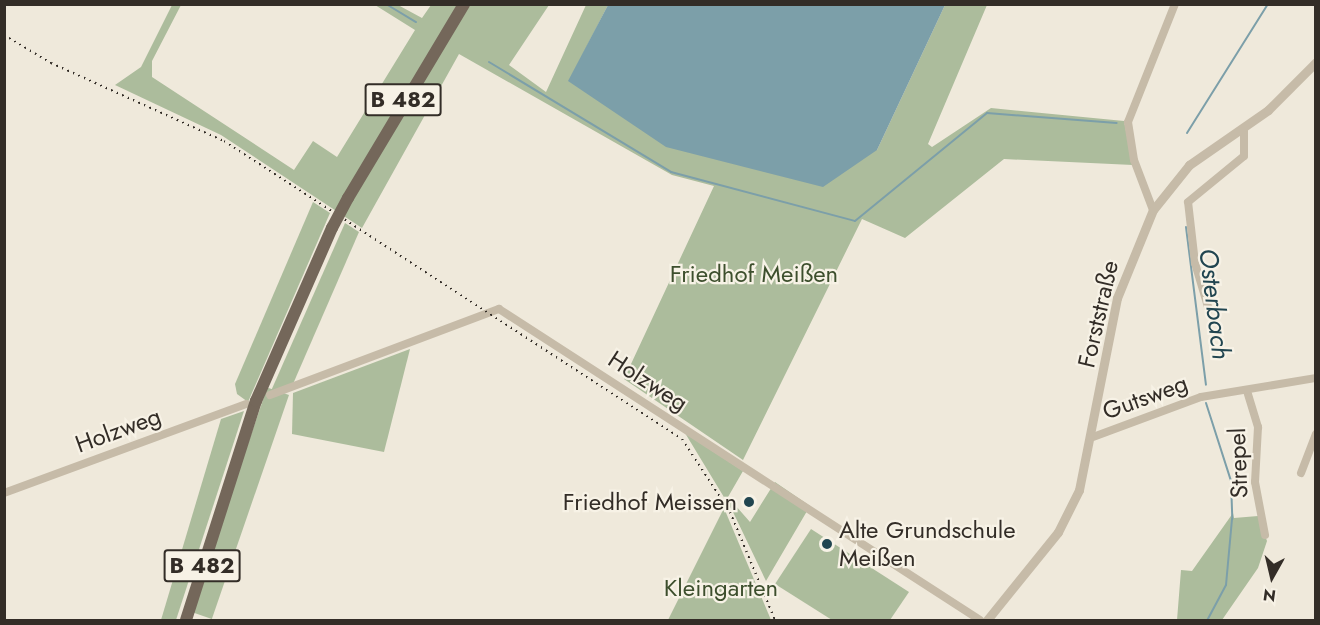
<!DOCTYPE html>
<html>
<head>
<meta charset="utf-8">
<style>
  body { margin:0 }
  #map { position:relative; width:1320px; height:625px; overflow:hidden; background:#efe9db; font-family:Jost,sans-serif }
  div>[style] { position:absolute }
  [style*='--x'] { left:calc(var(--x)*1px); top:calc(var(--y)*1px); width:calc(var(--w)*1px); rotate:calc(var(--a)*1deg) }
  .green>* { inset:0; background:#acbc9c; transform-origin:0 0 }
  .water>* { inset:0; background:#7c9fa9 }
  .stream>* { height:2px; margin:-1px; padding:0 1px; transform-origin:1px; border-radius:1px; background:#7c9fa9 }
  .minor>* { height:8px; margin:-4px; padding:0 4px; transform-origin:4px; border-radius:4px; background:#c6bba8 }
  .tertiary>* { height:9px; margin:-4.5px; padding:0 4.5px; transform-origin:4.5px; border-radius:4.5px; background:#c6bba8 }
  .primary>* { height:12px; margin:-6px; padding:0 6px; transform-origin:6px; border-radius:6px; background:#74675a }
  .rail>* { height:2px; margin-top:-1px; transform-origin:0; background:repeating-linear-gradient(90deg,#332d27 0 1.5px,transparent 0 6px) }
  .primary-bridge>* { height:12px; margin:-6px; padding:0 6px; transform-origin:6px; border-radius:6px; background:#74675a }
  .dots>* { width:16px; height:16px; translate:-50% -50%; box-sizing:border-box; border:3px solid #f7f2e6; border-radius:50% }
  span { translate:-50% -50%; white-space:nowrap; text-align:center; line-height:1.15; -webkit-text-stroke:4.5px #f7f2e6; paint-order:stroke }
  .shield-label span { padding:2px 4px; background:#f7f2e6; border:2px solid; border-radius:4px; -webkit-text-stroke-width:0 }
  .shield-label { font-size:22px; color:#332d27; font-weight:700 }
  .park-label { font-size:24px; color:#3d4f2d }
  .street-label { font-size:24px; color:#332d27 }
  .poi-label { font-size:24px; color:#332d27 }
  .right { translate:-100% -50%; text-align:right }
  .left { translate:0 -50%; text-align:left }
  .water-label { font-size:26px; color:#214550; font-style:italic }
  .frame { position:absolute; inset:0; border:6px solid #332d27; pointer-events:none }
  .north { position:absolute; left:1242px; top:547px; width:60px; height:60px; -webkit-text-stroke:4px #f7f2e6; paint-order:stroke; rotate:188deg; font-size:16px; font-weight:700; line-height:24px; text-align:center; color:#332d27 }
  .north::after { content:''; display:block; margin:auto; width:21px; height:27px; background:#332d27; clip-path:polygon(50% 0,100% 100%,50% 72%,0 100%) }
</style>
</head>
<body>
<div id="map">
  <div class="green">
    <div style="clip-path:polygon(172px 5px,181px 5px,152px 61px,152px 77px,294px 170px,313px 141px,337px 157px,415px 30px,375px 5px,398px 5px,422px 18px,431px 5px,549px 5px,509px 65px,546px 92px,586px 5px,608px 5px,569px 81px,877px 150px,945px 5px,987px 5px,928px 144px,932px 147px,991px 108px,1124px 121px,1133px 165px,1004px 159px,905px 238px,862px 219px,743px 460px,624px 379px,714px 186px,672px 175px,459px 54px,362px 228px,221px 135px,115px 85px,141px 67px)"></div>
    <div style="clip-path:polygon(313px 202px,330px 213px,248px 402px,237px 394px,235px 384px)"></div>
    <div style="clip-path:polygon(345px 223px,359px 232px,293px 384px,271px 391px)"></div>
    <div style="clip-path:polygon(410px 349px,384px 452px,292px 434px,293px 393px)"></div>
    <div style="left:289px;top:395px;width:237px;height:23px;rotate:109deg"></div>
    <div style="clip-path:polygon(244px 411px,176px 620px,161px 620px,221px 419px)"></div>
    <div style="clip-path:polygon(685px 433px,743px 471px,728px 497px,750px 522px,775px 482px,810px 506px,766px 581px,733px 512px)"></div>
    <div style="clip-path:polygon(724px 508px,771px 620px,668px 620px)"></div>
    <div style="clip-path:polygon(1233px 513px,1234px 518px,1258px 516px,1267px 541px,1258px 568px,1222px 620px,1177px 620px,1181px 570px,1192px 571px)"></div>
    <div style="clip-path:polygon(811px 529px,909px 592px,890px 620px,832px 620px,775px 584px)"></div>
  </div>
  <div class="water">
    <div style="clip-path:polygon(608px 5px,608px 4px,945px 5px,877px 150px,823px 187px,666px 147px,568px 81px)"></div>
  </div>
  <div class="stream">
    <div style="--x:386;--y:4;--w:35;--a:31"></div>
    <div style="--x:489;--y:62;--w:213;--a:31.1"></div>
    <div style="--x:671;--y:172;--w:190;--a:14.9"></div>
    <div style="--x:855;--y:221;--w:171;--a:-39.3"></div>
    <div style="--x:987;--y:113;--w:130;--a:4.4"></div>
    <div style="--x:1187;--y:133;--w:152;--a:-57.9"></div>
    <div style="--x:1186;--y:227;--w:159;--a:82.8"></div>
    <div style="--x:1206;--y:403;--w:82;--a:72.2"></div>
    <div style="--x:1231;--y:481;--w:38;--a:88"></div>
    <div style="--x:1232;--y:519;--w:66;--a:95.2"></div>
    <div style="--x:1226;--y:585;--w:40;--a:118"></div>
  </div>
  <div class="minor">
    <div style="--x:1153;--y:210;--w:53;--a:-110.8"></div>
    <div style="--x:1134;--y:160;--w:38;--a:-99"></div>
    <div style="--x:1128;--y:122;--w:127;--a:-68.3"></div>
    <div style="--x:1209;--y:310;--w:49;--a:-106.6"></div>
    <div style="--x:1195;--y:263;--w:61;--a:-96.5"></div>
    <div style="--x:1188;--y:202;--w:72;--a:-39.4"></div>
    <div style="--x:1244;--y:156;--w:28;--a:-90"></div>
    <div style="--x:1247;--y:391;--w:38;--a:73"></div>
    <div style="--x:1258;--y:427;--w:55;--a:93.1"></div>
    <div style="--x:1255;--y:482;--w:54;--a:79.3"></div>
    <div style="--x:270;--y:395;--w:245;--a:-20.6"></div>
    <div style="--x:499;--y:309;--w:573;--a:32.89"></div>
    <div style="--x:1093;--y:437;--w:115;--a:-20.3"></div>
    <div style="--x:1201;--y:397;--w:117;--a:-9.4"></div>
    <div style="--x:1301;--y:473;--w:42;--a:-69"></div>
    <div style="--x:4;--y:493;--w:258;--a:-20.2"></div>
  </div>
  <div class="tertiary">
    <div style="--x:987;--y:620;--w:113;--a:-51.1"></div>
    <div style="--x:1058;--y:532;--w:47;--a:-63.4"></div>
    <div style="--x:1079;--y:490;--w:196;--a:-78.8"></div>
    <div style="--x:1117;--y:298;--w:95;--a:-67.8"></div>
    <div style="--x:1153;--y:210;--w:58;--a:-51.3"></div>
    <div style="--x:1189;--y:165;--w:96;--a:-34.8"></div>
    <div style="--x:1268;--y:110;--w:68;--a:-45"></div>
  </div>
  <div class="primary">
    <div style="--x:348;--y:198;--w:226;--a:-59.1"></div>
    <div style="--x:186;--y:620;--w:230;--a:-72.3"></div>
    <div style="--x:256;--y:401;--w:189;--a:-66.3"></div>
  </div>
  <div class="rail">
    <div style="--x:4;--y:35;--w:55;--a:30.8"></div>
    <div style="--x:51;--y:63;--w:190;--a:24.3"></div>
    <div style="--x:224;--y:141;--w:546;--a:33.05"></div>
    <div style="--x:682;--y:439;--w:87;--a:56.7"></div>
    <div style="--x:730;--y:512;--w:117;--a:67.4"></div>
  </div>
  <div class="primary-bridge">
    <div style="--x:332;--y:228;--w:34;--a:-62"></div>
  </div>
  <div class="dots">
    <div style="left:749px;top:502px;background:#214550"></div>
    <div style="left:827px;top:544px;background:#214550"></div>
  </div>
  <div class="shield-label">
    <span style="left:403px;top:100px">B 482</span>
    <span style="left:202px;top:566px">B 482</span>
  </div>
  <div class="park-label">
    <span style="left:754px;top:274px">Friedhof Meißen</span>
    <span style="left:721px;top:588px">Kleingarten</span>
  </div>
  <div class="street-label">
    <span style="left:1098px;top:314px;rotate:-77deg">Forststraße</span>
    <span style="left:648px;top:381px;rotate:33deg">Holzweg</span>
    <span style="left:1145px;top:397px;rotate:-20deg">Gutsweg</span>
    <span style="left:118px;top:430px;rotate:-20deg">Holzweg</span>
    <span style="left:1238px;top:463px;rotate:-92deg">Strepel</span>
  </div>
  <div class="poi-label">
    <span class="right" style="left:737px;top:502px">Friedhof Meissen</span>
    <span class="left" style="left:839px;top:544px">Alte Grundschule<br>Meißen</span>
  </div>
  <div class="water-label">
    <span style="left:1214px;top:304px;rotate:83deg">Osterbach</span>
  </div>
  <div class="frame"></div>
  <div class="north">N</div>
</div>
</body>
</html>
